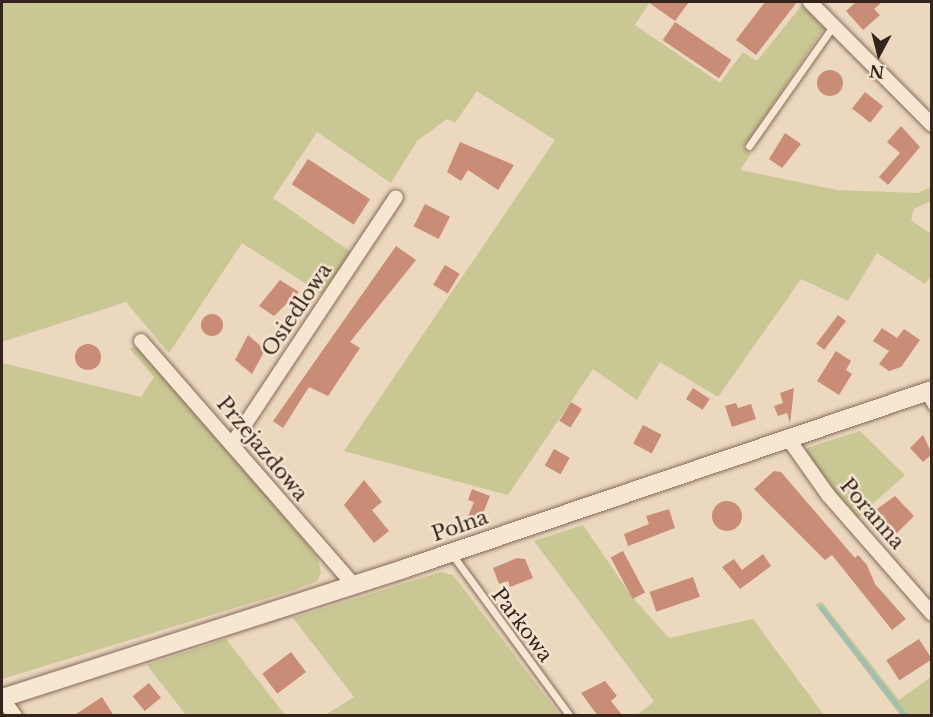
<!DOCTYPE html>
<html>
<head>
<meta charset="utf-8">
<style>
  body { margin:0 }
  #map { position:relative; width:933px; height:717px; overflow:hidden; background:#ecd8bf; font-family:"Libre Baskerville",serif }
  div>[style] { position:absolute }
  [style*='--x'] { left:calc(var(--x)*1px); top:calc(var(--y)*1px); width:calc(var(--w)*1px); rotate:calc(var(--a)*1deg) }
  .green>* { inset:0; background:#c9c794 }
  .stream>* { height:4.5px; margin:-2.25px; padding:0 2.25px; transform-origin:2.25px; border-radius:2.25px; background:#a2beb1 }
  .building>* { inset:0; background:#c98c76; transform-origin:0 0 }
  .round { border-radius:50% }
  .roads { filter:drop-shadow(0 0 2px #846958) drop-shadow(0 0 2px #846958) }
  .service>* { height:7px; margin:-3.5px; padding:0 3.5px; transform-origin:3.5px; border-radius:3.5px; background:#f7e6d2 }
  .minor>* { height:14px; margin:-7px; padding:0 7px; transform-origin:7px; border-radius:7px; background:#f7e6d2 }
  .tertiary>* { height:18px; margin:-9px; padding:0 9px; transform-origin:9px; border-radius:9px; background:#f7e6d2 }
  span { translate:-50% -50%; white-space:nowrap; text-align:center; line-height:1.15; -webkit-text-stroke:5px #f4e3ce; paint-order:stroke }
  .street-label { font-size:20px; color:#34241c }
  .frame { position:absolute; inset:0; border:3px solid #34241c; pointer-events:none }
  .north { position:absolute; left:849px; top:24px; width:60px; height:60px; -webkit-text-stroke:4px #f4e3ce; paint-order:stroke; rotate:187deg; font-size:16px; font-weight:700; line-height:24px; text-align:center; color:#34241c }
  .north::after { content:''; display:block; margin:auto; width:21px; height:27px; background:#34241c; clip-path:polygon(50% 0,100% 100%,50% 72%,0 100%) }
</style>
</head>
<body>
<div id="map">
  <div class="green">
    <div style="clip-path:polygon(2px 2px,650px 2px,635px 25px,720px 83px,743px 52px,757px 61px,802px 5px,824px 28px,744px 147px,751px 154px,740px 170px,837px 190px,918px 193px,931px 187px,931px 201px,914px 209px,911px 220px,931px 234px,931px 275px,925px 284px,877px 253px,848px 301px,801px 279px,718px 397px,660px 362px,637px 400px,593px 369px,508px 495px,344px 451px,555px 140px,477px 91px,455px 123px,447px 119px,417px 141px,391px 183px,317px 132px,273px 198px,351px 252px,322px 294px,242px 243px,169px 353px,126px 302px,2px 342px)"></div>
    <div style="clip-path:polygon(137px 346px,200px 411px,318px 558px,321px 573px,317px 581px,294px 590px,2px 679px,2px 363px,141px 397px,154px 377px,130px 349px)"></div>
    <div style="clip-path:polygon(860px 431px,905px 475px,857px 518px,804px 457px,807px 448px)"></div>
    <div style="clip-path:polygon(583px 525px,633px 598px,669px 638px,753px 619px,824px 715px,637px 715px,654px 701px,534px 541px)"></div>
    <div style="clip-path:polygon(441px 572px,453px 575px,560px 715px,325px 715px,354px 697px,293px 618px)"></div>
    <div style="clip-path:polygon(822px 602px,899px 700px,931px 677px,931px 715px,900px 715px,815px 604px)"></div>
    <div style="clip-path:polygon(226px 639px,285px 715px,186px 715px,147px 665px)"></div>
  </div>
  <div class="stream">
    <div style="--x:821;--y:607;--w:138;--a:52.1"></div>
  </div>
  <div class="building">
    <div style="clip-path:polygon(648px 2px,689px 2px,675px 21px)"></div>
    <div style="clip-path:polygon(765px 2px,797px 2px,756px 55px,736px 40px)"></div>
    <div style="clip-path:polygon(856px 2px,882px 2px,874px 9px,880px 15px,863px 30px,846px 11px)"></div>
    <div style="left:675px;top:22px;width:68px;height:22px;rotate:34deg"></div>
    <div class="round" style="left:817px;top:70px;width:26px;height:26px"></div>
    <div style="left:865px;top:92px;width:23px;height:21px;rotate:38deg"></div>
    <div style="clip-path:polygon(901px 126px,920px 147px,888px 185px,879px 177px,900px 153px,887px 142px)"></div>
    <div style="clip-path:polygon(785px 133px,801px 144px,782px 168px,769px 159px)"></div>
    <div style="clip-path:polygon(460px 142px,514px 165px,498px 190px,468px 170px,461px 181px,447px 172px)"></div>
    <div style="left:308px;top:159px;width:74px;height:30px;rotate:33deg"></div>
    <div style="left:425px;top:204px;width:28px;height:25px;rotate:27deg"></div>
    <div style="clip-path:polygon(396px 246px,416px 260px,350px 342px,360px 348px,328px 396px,309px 387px,283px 428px,273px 421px)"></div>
    <div style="left:445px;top:265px;width:17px;height:23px;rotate:31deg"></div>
    <div style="clip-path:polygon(280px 280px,299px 292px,274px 316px,259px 306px)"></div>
    <div class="round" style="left:201px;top:314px;width:22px;height:22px"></div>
    <div style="left:838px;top:315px;width:10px;height:36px;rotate:37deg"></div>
    <div style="clip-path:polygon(882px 328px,897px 338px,904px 329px,920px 340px,901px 367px,889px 371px,879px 364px,889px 351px,873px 341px)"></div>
    <div style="clip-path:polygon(248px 335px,265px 350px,252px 374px,235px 360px)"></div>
    <div class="round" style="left:75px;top:344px;width:26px;height:26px"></div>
    <div style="clip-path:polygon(836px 351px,851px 361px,846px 370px,852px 374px,839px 395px,817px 381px)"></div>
    <div style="left:693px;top:388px;width:20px;height:13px;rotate:33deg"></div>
    <div style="clip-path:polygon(794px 388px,792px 407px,790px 423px,787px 413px,778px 416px,774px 406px,783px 403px,780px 393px)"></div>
    <div style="left:571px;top:402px;width:13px;height:22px;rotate:32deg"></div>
    <div style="clip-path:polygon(736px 403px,738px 408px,751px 404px,756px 419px,732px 427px,725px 406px)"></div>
    <div style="left:643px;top:425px;width:21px;height:21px;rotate:28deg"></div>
    <div style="clip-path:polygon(923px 435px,932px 454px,923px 462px,910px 448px)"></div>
    <div style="left:554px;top:449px;width:18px;height:19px;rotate:29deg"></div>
    <div style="clip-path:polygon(774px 471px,781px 472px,855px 558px,858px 555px,867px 565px,875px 584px,906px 619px,892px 630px,832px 555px,825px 560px,754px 489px)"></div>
    <div style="clip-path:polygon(364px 480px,382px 502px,372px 510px,389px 531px,374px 543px,344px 505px)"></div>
    <div style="clip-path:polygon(472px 489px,490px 496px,479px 523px,467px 519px,474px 502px,468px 500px)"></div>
    <div style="clip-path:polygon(895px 496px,914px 516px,897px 533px,876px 521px,882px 516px,877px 509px)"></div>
    <div class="round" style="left:712px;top:501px;width:30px;height:30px"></div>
    <div style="clip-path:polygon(669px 509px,675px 528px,628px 546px,624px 534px,649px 524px,646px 516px)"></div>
    <div style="left:623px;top:551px;width:47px;height:14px;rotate:62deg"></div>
    <div style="clip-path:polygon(763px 554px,771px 566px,740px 589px,722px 567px,734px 559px,742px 570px)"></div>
    <div style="clip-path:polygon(517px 558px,525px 559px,533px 578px,510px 587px,508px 581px,499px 584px,493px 568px)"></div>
    <div style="left:693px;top:577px;width:21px;height:46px;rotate:71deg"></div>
    <div style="left:919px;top:639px;width:24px;height:39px;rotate:57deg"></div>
    <div style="left:291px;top:652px;width:25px;height:36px;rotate:53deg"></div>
    <div style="clip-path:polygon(605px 681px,617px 696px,611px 701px,623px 716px,598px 716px,581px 693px)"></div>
    <div style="left:149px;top:683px;width:19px;height:21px;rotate:51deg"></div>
    <div style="clip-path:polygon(102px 697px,114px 716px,73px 716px)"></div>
  </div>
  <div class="roads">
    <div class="service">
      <div style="--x:749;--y:146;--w:146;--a:-55"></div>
      <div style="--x:925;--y:395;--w:14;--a:60"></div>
      <div style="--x:451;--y:553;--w:202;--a:53.9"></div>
    </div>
    <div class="minor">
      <div style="--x:810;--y:2;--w:173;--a:45.2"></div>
      <div style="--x:141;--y:341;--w:321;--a:48.9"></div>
      <div style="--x:787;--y:437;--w:71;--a:54.7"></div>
      <div style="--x:828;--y:495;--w:158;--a:48.8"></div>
      <div style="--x:232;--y:444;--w:296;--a:-56.4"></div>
      <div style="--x:2;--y:698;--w:22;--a:54"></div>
    </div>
    <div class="tertiary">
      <div style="--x:2;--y:698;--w:424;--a:-17.8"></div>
      <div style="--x:406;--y:568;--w:555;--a:-18.7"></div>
    </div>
  </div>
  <div class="street-label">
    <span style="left:297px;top:310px;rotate:-56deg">Osiedlowa</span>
    <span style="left:262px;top:449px;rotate:50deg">Przejazdowa</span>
    <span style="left:872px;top:514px;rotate:49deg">Poranna</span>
    <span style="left:460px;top:526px;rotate:-19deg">Polna</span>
    <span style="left:522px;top:625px;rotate:53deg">Parkowa</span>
  </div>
  <div class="frame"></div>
  <div class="north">N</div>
</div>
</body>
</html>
